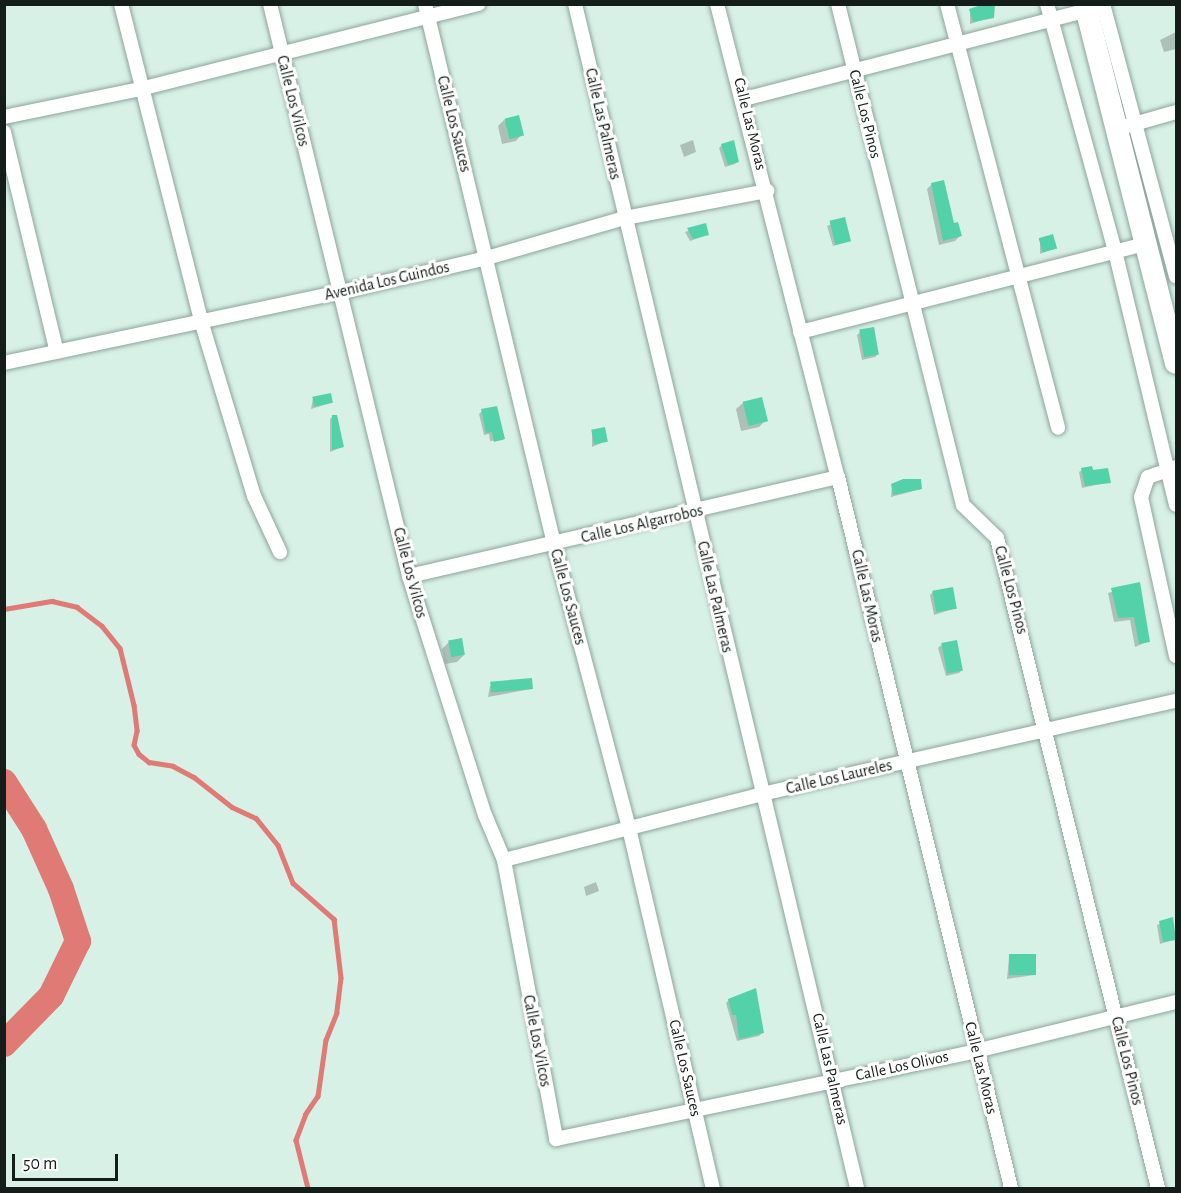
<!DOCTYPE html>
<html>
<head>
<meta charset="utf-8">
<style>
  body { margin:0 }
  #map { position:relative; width:1181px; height:1193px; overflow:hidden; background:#d8f1e7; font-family:"Alegreya Sans",sans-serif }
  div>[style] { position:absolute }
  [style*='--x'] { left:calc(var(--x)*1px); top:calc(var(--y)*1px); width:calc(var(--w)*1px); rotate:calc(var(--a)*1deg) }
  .shadow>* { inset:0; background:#0003 }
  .stream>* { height:4.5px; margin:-2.25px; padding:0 2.25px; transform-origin:2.25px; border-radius:2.25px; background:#df7a75 }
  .river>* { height:26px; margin:-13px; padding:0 13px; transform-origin:13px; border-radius:13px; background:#df7a75 }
  .building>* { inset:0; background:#53d2aa; transform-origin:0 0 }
  .roads { filter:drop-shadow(0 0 2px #8da49b) drop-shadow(0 0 2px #8da49b) }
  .minor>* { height:14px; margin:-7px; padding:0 7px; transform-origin:7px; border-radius:7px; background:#fff }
  .primary>* { height:22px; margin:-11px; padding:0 11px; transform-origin:11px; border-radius:11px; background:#fff }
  span { translate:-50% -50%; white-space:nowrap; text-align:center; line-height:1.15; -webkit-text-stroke:6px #fff; paint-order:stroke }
  .street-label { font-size:16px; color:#141d1a }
  .frame { position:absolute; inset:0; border:6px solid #141d1a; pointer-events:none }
  .scale { position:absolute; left:12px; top:1154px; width:106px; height:27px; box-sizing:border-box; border:3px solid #141d1a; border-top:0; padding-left:8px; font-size:18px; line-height:21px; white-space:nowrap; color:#141d1a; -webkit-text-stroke:4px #fff; paint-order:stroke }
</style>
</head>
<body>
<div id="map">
  <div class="shadow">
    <div style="clip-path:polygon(970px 10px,992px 17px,970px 24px)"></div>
    <div style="clip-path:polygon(1176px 32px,1176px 49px,1164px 52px,1160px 40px)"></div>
    <div style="clip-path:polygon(504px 120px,522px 134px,516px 141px,502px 144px,498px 126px)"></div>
    <div style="clip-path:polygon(693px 140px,696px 152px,684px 157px,680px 145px)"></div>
    <div style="clip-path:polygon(722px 145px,738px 161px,735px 164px,725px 167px,719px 148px)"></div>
    <div style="clip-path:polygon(932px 184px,960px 236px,955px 241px,939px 245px,927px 189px)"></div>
    <div style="clip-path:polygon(844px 218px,849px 240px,833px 246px,827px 226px)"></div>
    <div style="clip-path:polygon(705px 225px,707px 235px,690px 241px,685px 232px)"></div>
    <div style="clip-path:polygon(1040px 239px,1055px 248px,1040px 254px)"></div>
    <div style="clip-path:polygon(860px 332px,878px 354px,875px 357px,862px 360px,857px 335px)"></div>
    <div style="clip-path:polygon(313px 398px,331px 403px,311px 409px)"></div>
    <div style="clip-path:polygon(743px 403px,766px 420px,759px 427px,741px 431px,736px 409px)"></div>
    <div style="clip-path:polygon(482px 411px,504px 439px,502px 440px,490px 441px,489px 434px,484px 435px,479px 414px)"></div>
    <div style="clip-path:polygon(333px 416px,342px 447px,330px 452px,330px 419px)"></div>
    <div style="clip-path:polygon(592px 432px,606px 441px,592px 447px)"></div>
    <div style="clip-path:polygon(1082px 470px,1091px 472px,1109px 482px,1082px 488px,1079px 472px)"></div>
    <div style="clip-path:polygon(892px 486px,921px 489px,891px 497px)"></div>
    <div style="clip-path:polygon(1139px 584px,1149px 641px,1135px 647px,1130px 620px,1114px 622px,1108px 593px)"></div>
    <div style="clip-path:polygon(933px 592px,956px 608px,934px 615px,930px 595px)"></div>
    <div style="clip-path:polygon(449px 642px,464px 655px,457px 662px,445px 664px,442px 649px)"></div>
    <div style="clip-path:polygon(941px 645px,962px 670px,959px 673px,946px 676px,938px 648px)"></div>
    <div style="clip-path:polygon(490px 686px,531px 689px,488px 697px)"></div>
    <div style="clip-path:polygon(596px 882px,599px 891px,586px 896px,584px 887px)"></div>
    <div style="clip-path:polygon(1172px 919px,1176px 939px,1160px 944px,1157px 925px)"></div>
    <div style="clip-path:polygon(1009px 957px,1034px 975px,1007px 979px)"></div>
    <div style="clip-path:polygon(729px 1000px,762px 1033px,759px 1036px,737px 1041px,726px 1003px)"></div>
  </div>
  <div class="stream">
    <div style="--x:4;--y:609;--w:49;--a:-9.5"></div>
    <div style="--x:52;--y:601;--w:26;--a:13"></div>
    <div style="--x:77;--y:607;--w:31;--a:37"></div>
    <div style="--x:102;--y:626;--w:28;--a:51"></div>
    <div style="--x:120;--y:648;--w:59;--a:76.2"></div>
    <div style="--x:134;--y:705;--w:26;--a:83"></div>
    <div style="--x:137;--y:731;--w:14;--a:102"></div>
    <div style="--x:134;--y:745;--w:10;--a:61"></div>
    <div style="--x:139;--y:754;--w:13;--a:39"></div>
    <div style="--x:149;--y:762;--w:24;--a:9"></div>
    <div style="--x:173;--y:766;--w:24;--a:28"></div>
    <div style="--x:194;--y:777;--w:48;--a:38.3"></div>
    <div style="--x:232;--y:807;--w:26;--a:25"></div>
    <div style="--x:256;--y:818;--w:35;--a:51"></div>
    <div style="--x:278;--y:845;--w:41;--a:68.5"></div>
    <div style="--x:293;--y:883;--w:55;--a:41.3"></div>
    <div style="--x:334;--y:919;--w:59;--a:83.2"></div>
    <div style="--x:341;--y:978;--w:35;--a:97"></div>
    <div style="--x:337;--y:1013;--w:29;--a:112"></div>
    <div style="--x:326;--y:1040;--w:57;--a:98.1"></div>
    <div style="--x:318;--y:1096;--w:22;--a:124"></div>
    <div style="--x:306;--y:1114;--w:28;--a:111"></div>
    <div style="--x:296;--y:1140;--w:49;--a:76"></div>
  </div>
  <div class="river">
    <div style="--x:4;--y:782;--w:56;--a:57.4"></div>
    <div style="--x:34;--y:829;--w:66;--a:65.8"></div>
    <div style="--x:61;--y:889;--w:55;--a:71.9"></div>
    <div style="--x:78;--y:941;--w:61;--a:116.1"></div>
    <div style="--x:51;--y:996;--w:67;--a:134.4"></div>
  </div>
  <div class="building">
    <div style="clip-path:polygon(984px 4px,995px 4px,994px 18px,973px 22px,969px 9px)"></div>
    <div style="left:519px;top:115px;width:21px;height:15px;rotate:76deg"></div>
    <div style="clip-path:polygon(734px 140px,739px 162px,728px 165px,721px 144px)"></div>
    <div style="clip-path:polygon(944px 180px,954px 223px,958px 222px,962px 236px,943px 241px,931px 183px)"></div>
    <div style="left:845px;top:217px;width:25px;height:16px;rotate:76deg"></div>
    <div style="clip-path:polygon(706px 223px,709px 235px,693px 239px,687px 228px)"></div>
    <div style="left:1053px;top:234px;width:15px;height:15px;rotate:74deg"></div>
    <div style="left:874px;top:327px;width:28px;height:15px;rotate:80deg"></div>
    <div style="left:331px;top:393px;width:10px;height:19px;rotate:79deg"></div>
    <div style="left:762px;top:397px;width:25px;height:20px;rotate:76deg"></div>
    <div style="clip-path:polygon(497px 406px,505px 439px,494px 442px,492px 432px,486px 433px,481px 409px)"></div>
    <div style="clip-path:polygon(332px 415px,337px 415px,344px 447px,332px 450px)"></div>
    <div style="left:605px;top:427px;width:15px;height:14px;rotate:79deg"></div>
    <div style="clip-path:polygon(1092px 466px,1093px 470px,1108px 468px,1111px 483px,1085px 486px,1081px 468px)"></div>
    <div style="clip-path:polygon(903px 479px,921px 479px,922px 489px,893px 495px,891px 484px)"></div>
    <div style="clip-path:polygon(1140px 582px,1150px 642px,1139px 644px,1134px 617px,1118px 618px,1111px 588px)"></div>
    <div style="left:953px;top:587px;width:22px;height:21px;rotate:80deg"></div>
    <div style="left:462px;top:638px;width:17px;height:14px;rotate:80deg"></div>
    <div style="left:957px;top:640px;width:31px;height:16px;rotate:79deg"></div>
    <div style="left:532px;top:678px;width:11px;height:42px;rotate:85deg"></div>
    <div style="clip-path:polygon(1173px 917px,1176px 940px,1163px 942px,1159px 921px)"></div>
    <div style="left:1036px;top:954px;width:21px;height:27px;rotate:90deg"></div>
    <div style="clip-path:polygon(756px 988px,764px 1033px,739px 1039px,736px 1015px,732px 1015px,728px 999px)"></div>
  </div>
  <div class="roads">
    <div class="minor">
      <div style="--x:121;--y:4;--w:330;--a:75.8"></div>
      <div style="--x:202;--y:324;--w:180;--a:73.2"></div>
      <div style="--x:254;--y:496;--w:62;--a:65.1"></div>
      <div style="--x:270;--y:4;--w:589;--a:76.34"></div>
      <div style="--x:409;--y:576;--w:251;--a:72.4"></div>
      <div style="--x:485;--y:815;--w:49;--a:67.1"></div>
      <div style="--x:504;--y:860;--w:284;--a:79.4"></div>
      <div style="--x:556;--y:1139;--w:429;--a:-11.8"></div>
      <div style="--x:976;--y:1051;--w:206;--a:-13.8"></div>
      <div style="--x:425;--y:4;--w:555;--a:76.56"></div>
      <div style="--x:554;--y:544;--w:294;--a:75.2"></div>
      <div style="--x:629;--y:828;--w:370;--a:76.9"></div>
      <div style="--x:575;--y:4;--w:1217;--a:76.6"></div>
      <div style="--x:717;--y:4;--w:488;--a:75.7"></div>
      <div style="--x:838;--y:477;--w:732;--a:76.32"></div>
      <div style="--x:838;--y:4;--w:516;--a:75.99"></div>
      <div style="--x:963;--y:505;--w:47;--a:44.1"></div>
      <div style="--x:997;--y:538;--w:670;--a:76.09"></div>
      <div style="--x:947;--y:4;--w:438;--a:75.3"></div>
      <div style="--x:1047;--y:4;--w:256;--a:74.6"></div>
      <div style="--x:1115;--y:251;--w:261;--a:76.5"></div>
      <div style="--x:1103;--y:4;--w:282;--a:75"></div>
      <div style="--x:744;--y:99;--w:354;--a:-14.5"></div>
      <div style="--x:4;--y:117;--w:139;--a:-11.6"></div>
      <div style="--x:140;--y:89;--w:349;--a:-14.1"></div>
      <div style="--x:1127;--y:126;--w:51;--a:-15.9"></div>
      <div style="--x:4;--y:132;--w:226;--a:76.5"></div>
      <div style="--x:800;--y:332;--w:355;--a:-14.3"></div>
      <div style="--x:4;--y:363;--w:344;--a:-11.9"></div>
      <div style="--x:341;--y:292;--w:150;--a:-13.1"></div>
      <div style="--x:487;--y:258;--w:144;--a:-16.2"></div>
      <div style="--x:625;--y:218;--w:145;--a:-10.8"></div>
      <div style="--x:1176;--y:467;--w:30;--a:160"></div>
      <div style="--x:1148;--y:477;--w:21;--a:109"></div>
      <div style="--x:1141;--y:497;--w:163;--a:77.6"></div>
      <div style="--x:409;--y:576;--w:440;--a:-13"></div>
      <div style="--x:504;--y:860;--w:266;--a:-14.3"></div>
      <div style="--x:762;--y:794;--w:424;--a:-12.7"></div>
    </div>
    <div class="primary">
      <div style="--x:1085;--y:4;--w:370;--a:75.8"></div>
    </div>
  </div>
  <div class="street-label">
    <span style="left:293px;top:101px;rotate:76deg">Calle Los Vilcos</span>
    <span style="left:865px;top:114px;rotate:76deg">Calle Los Pinos</span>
    <span style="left:454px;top:124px;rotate:76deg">Calle Los Sauces</span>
    <span style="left:603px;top:124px;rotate:77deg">Calle Las Palmeras</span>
    <span style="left:750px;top:124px;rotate:76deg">Calle Las Moras</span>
    <span style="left:387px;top:281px;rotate:-13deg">Avenida Los Guindos</span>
    <span style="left:642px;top:524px;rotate:-13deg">Calle Los Algarrobos</span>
    <span style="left:410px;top:573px;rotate:75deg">Calle Los Vilcos</span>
    <span style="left:1011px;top:590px;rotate:75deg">Calle Los Pinos</span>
    <span style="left:867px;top:596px;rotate:77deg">Calle Las Moras</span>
    <span style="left:568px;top:597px;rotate:75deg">Calle Los Sauces</span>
    <span style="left:715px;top:597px;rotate:77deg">Calle Las Palmeras</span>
    <span style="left:839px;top:777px;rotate:-13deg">Calle Los Laureles</span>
    <span style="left:537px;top:1041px;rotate:79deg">Calle Los Vilcos</span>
    <span style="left:1127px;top:1061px;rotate:76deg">Calle Los Pinos</span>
    <span style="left:902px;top:1066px;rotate:-12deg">Calle Los Olivos</span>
    <span style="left:685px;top:1068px;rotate:77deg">Calle Los Sauces</span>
    <span style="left:981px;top:1068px;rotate:76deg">Calle Las Moras</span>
    <span style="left:830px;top:1069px;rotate:77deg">Calle Las Palmeras</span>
  </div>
  <div class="frame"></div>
  <div class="scale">50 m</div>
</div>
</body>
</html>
